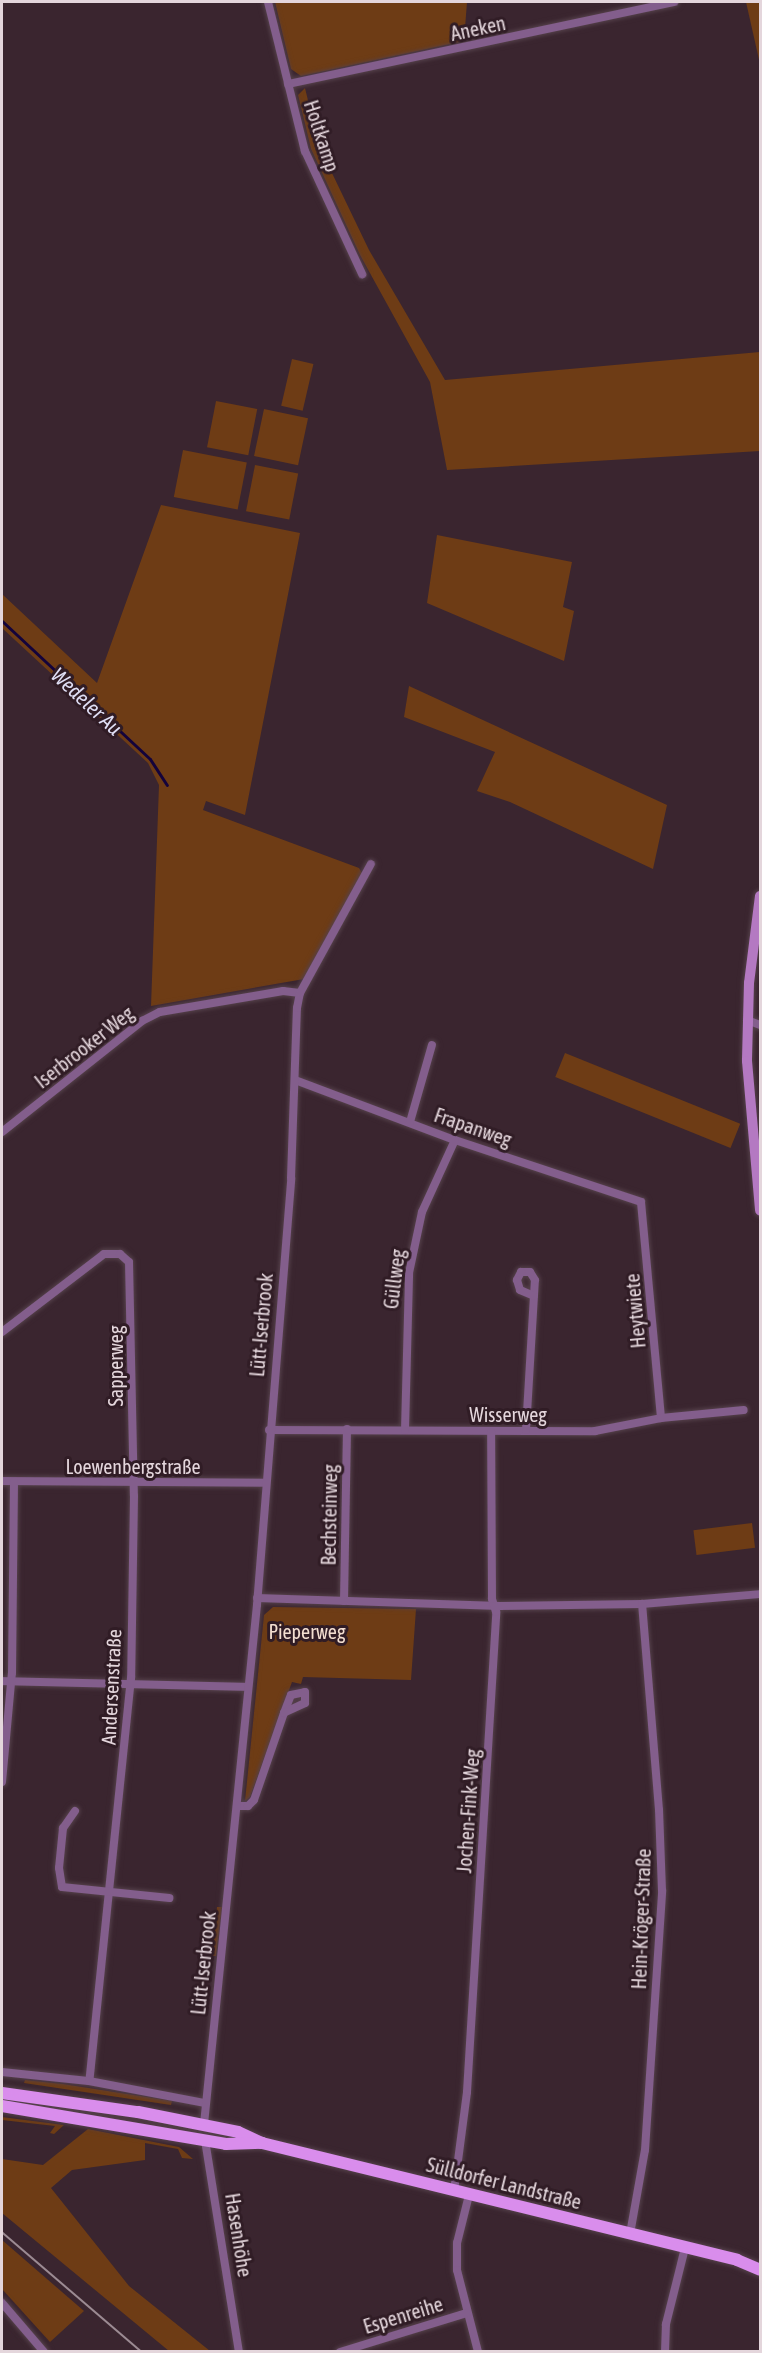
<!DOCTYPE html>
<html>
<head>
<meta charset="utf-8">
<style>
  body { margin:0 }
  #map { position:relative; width:762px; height:2353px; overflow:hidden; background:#3a252f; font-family:"Asap Condensed",sans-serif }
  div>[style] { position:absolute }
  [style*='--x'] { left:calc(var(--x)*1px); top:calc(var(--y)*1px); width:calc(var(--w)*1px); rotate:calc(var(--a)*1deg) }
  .green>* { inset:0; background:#6e3c15; transform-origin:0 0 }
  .stream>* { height:3px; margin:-1.5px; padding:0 1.5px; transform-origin:1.5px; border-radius:1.5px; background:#14033b }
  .roads { filter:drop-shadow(0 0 2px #55414b) drop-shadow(0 0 2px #55414b) }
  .street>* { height:8px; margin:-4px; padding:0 4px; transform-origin:4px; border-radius:4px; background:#835e8c }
  .secondary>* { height:10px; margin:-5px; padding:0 5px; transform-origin:5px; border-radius:5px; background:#b479c2 }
  .primary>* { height:12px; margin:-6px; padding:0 6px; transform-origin:6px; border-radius:6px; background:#d98dec }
  .tram>* { height:1.5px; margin:-0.75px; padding:0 0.75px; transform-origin:0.75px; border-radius:0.75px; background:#9c8b93 }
  span { translate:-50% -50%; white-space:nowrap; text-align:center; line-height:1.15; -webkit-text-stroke:6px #301c25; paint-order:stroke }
  .street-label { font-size:20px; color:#e4d6dc }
  .park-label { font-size:20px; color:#f3ded0 }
  .water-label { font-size:21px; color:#dfdef4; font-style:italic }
  .frame { position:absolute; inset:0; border:3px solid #e4d6dc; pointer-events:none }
</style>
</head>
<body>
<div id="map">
  <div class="green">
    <div style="clip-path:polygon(275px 2px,467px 2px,464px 41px,301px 76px,291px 69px)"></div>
    <div style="clip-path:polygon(746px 2px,760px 2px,760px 64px)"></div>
    <div style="clip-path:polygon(305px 88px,319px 146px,369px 250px,445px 380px,760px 352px,760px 451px,447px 470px,430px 382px,360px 255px,311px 149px,298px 95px)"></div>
    <div style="left:292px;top:359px;width:22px;height:48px;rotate:13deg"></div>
    <div style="left:216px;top:401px;width:42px;height:47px;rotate:11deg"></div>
    <div style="left:264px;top:409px;width:45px;height:48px;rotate:12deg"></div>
    <div style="left:183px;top:450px;width:65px;height:48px;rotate:11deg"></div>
    <div style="left:255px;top:465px;width:44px;height:47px;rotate:11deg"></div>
    <div style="clip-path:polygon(161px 505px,300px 533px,245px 815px,206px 801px,203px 810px,359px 868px,363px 875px,304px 979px,151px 1006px,159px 785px,148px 763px,2px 628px,2px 594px,97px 683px)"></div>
    <div style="clip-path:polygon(437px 535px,572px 562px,563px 607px,574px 611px,564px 661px,427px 603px)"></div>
    <div style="clip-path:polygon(409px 686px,667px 805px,653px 869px,510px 802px,477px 791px,495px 752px,404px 717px)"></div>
    <div style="left:565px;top:1053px;width:189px;height:26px;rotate:22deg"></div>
    <div style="left:752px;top:1523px;width:25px;height:59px;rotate:83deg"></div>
    <div style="clip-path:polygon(273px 1607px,416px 1609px,411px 1680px,303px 1677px,301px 1684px,292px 1682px,250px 1797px,245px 1801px,264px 1615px)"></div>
    <div style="clip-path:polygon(217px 1907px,222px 1907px,216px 1956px,212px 1956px)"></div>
    <div style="clip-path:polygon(25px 2080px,63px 2084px,172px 2101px,171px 2105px,24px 2083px)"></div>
    <div style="clip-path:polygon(2px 2117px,64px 2125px,54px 2134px,50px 2133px,55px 2126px,2px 2120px)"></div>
    <div style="clip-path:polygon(88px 2129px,179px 2147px,193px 2159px,182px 2158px,178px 2149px,145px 2143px,145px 2160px,72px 2170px,51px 2188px,129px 2286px,210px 2351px,169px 2351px,2px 2213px,2px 2159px,43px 2165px)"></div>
    <div style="clip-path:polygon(2px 2240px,84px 2311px,50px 2342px,2px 2289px)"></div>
  </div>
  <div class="stream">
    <div style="--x:2;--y:621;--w:202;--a:43"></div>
    <div style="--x:150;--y:759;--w:31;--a:57"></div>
  </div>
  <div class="roads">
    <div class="street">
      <div style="--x:268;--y:2;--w:154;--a:76.1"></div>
      <div style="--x:305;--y:151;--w:136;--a:65.1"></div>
      <div style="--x:288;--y:84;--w:395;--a:-12"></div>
      <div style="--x:747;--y:1020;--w:14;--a:21"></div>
      <div style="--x:295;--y:1080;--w:171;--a:20.6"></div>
      <div style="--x:455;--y:1140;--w:196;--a:18.4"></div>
      <div style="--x:641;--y:1202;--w:217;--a:84.7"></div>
      <div style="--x:410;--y:1122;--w:80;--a:-74.1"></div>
      <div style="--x:2;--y:1132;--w:179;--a:-38.4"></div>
      <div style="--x:142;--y:1021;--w:20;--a:-27"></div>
      <div style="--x:160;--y:1012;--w:125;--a:-9.7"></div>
      <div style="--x:283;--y:991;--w:17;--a:7"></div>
      <div style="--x:2;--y:1332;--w:128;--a:-37.4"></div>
      <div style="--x:104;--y:1254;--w:16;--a:0"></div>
      <div style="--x:120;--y:1254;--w:12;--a:42"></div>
      <div style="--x:129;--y:1262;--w:234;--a:88.8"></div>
      <div style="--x:134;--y:1496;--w:182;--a:90.9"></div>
      <div style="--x:131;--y:1678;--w:405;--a:95.9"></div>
      <div style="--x:269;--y:1430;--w:326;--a:0.2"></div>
      <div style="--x:595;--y:1431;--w:67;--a:-11.1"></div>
      <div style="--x:661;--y:1418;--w:83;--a:-5.5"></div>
      <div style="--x:405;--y:1430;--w:157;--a:-88.5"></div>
      <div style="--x:409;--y:1273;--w:62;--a:-78"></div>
      <div style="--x:422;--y:1212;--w:79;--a:-65.4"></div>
      <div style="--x:526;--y:1430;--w:150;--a:-86.6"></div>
      <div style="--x:535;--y:1280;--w:9;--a:-122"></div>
      <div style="--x:530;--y:1272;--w:9;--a:180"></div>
      <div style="--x:521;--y:1272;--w:9;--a:117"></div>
      <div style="--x:517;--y:1280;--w:10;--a:73"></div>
      <div style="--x:520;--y:1290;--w:15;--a:23"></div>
      <div style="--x:2;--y:1481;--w:262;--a:0.4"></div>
      <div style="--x:257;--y:1598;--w:243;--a:1.9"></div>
      <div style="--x:500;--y:1606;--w:142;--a:-0.8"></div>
      <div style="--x:642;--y:1604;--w:118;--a:-4.8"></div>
      <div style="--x:344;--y:1601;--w:172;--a:-89"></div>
      <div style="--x:2;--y:1681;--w:246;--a:1.4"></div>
      <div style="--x:2;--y:1782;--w:109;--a:-84.8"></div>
      <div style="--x:12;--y:1673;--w:191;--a:-89.4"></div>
      <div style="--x:237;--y:1806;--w:11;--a:0"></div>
      <div style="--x:248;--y:1806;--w:8;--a:-45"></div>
      <div style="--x:254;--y:1800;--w:92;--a:-71"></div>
      <div style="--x:284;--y:1713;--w:19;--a:-69"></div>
      <div style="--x:291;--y:1695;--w:14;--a:-12"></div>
      <div style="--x:305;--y:1692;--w:11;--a:90"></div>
      <div style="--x:305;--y:1703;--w:23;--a:155"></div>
      <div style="--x:75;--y:1811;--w:21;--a:125"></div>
      <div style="--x:63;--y:1828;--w:40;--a:95.7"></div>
      <div style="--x:59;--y:1868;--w:19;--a:81"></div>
      <div style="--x:62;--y:1887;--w:108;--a:5.9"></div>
      <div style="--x:2;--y:2072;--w:87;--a:5.9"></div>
      <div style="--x:89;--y:2081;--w:117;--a:10.8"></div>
      <div style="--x:204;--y:2124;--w:522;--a:-84.17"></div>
      <div style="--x:257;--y:1605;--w:428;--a:-85.4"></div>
      <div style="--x:291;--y:1178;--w:170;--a:-88"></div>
      <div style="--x:297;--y:1008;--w:15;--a:-79"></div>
      <div style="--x:300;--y:993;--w:147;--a:-61.2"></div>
      <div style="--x:205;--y:2140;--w:215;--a:80.9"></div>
      <div style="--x:454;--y:2191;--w:100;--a:-82.5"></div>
      <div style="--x:467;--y:2092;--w:481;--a:-86.5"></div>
      <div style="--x:496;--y:1612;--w:14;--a:-107"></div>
      <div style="--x:492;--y:1599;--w:167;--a:-90.3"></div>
      <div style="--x:469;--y:2195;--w:49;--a:104"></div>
      <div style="--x:457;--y:2243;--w:27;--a:90"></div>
      <div style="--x:457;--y:2270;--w:85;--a:75.6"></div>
      <div style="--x:630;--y:2234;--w:85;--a:-79.9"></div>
      <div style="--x:645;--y:2150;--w:260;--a:-86.2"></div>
      <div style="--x:662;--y:1891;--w:81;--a:-92.1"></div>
      <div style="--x:659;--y:1810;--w:207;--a:-94.7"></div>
      <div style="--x:2;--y:2303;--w:65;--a:49.4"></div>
      <div style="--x:340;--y:2352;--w:133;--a:-17.1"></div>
      <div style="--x:665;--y:2352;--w:28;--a:-88"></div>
      <div style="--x:666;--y:2324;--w:78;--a:-76"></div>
    </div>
    <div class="secondary">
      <div style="--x:760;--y:896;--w:88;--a:97.2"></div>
      <div style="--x:749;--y:983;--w:78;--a:91.5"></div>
      <div style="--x:747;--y:1061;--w:150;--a:85"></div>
    </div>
    <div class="primary">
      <div style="--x:2;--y:2093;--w:137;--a:8"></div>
      <div style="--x:138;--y:2112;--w:102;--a:11.3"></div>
      <div style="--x:238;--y:2132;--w:26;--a:25"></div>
      <div style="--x:262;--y:2143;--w:489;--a:13.8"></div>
      <div style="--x:737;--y:2260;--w:25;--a:23"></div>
      <div style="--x:2;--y:2106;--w:227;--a:9.6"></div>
      <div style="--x:226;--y:2144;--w:36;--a:-2"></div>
    </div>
  </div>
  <div class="tram">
    <div style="--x:2;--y:2232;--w:184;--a:40.6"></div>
  </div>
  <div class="street-label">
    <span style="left:478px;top:28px;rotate:-12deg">Aneken</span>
    <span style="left:322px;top:136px;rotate:72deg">Holtkamp</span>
    <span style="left:84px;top:1047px;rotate:-38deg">Iserbrooker Weg</span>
    <span style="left:473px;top:1127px;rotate:19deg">Frapanweg</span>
    <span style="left:394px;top:1279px;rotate:-83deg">Güllweg</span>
    <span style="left:635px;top:1311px;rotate:-95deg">Heytwiete</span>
    <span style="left:261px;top:1325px;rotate:-85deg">Lütt-Iserbrook</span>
    <span style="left:115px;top:1366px;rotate:-90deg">Sapperweg</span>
    <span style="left:508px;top:1414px">Wisserweg</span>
    <span style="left:133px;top:1466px">Loewenbergstraße</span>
    <span style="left:329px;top:1515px;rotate:-89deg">Bechsteinweg</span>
    <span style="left:111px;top:1687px;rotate:-87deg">Andersenstraße</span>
    <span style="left:468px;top:1811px;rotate:-86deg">Jochen-Fink-Weg</span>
    <span style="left:641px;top:1919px;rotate:-88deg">Hein-Kröger-Straße</span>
    <span style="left:203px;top:1963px;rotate:-84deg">Lütt-Iserbrook</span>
    <span style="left:504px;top:2183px;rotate:14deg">Sülldorfer Landstraße</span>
    <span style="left:239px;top:2235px;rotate:81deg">Hasenhöhe</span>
    <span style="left:403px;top:2315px;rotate:-17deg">Espenreihe</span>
  </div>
  <div class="park-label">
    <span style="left:307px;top:1631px">Pieperweg</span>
  </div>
  <div class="water-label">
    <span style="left:87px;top:701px;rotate:43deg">Wedeler Au</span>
  </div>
  <div class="frame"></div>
</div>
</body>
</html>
